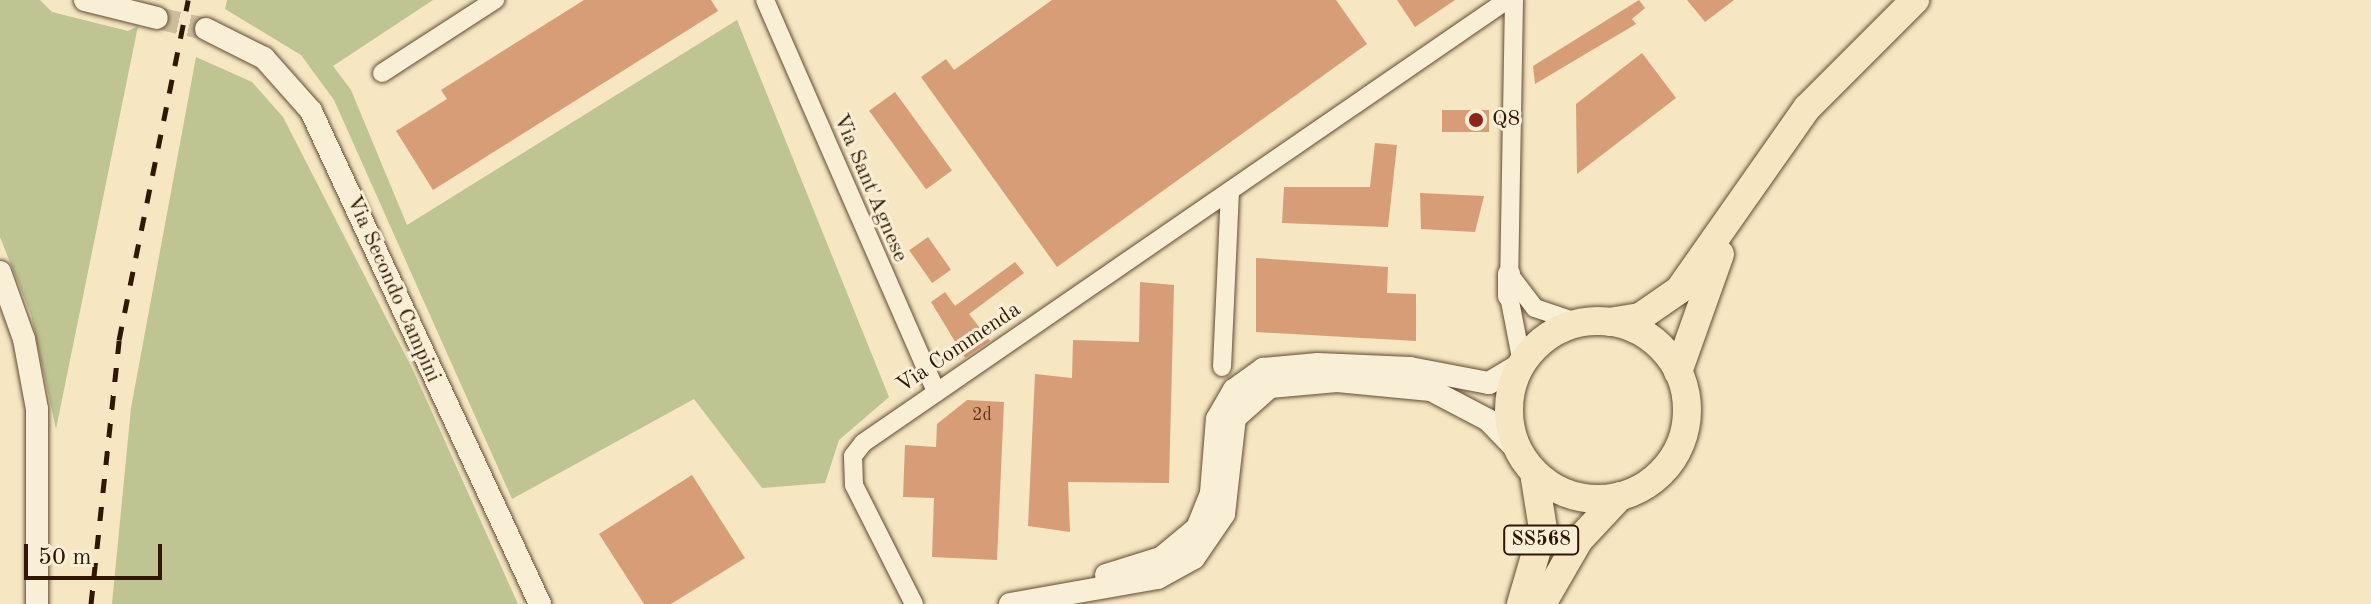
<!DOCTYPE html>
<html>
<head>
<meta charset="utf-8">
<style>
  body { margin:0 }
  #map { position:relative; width:2371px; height:604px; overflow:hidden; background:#f6e6c2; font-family:"Old Standard TT",serif }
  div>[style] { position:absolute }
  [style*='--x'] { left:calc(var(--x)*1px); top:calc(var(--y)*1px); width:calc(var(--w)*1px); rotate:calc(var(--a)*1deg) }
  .green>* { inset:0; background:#bec492 }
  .building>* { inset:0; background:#d79d76; transform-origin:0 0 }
  .tertiary-tunnel>* { height:22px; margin-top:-11px; transform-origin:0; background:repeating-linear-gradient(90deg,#cebd9b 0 22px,transparent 0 33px) }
  .roads { filter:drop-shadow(0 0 2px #614b31) drop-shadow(0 0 2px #614b31) }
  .minor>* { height:18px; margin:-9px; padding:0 9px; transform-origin:9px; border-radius:9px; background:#f9efd7 }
  .tertiary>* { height:22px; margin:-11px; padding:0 11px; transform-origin:11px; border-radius:11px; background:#f9efd7 }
  .primary>* { height:28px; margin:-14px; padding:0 14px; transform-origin:14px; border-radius:14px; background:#f6e6c2 }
  .primary>.ring { margin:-14px; padding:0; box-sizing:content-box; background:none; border:28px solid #f6e6c2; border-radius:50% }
  .rail>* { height:5px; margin-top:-2.5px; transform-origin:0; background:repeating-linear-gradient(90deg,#2f1701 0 14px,transparent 0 28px) }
  .dots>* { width:22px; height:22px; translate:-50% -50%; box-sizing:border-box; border:4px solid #f9efd7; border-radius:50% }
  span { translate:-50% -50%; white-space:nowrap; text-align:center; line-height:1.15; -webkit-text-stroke:6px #f9efd7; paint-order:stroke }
  .number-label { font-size:18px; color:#59381e }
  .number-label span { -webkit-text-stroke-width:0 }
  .shield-label span { padding:2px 6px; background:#f9efd7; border:2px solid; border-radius:6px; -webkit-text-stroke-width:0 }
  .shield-label { font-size:20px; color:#2f1701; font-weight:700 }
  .poi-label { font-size:22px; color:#2f1701 }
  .left { translate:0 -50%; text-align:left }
  .street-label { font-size:22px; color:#2f1701 }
  .scale { position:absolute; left:24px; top:544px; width:138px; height:36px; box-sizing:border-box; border:4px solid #2f1701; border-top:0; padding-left:10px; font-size:24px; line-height:28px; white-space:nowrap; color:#2f1701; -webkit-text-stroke:6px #f9efd7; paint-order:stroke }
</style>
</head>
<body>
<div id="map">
  <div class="green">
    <div style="clip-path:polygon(0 0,40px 0,52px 12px,128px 31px,138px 26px,56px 429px,31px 315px,0 237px)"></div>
    <div style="clip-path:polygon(227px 0,433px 0,333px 66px,351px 90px,407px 225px,737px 20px,889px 397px,839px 440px,825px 483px,762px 488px,694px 399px,512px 499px,334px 100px,301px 55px,225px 9px)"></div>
    <div style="clip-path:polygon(196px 57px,252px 82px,283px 117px,413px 370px,518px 604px,112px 604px,131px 408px)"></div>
  </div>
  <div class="building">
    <div style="clip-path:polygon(584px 0,711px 0,718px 11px,433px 190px,396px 131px,447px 99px,441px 90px)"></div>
    <div style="clip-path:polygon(1052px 0,1336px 0,1367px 44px,1057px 267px,921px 77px,946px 59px,954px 70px)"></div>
    <div style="clip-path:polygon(1397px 0,1455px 0,1415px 27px)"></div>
    <div style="clip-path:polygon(1639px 0,1645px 8px,1632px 19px,1636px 24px,1535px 84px,1533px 66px)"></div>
    <div style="clip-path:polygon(1687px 0,1734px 0,1705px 22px)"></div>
    <div style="clip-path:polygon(1642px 53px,1676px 98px,1577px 174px,1576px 104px)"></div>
    <div style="left:895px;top:92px;width:97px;height:32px;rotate:54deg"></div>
    <div style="left:1442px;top:110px;width:47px;height:22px"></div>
    <div style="clip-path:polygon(1375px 143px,1397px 145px,1388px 227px,1282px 223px,1284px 187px,1370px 187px)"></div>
    <div style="clip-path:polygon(1420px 193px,1484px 196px,1475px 232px,1421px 229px)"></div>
    <div style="left:928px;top:237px;width:40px;height:23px;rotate:55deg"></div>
    <div style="clip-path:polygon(1256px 258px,1388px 267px,1387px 293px,1416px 294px,1416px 341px,1256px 332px)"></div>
    <div style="clip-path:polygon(1015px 262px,1024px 273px,969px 314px,990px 341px,965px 358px,931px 302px,945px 292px,955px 306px)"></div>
    <div style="clip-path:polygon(1140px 282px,1174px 285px,1169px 483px,1068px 482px,1070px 532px,1028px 526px,1035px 374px,1072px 378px,1073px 340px,1139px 342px)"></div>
    <div style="clip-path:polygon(967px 400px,1004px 402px,997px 560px,932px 557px,934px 498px,903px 497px,905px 445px,936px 447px,937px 424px)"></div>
    <div style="clip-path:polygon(692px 475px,745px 558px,671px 604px,644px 604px,599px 534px)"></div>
  </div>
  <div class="tertiary-tunnel">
    <div style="--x:157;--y:18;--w:50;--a:12.7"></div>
  </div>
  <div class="roads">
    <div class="minor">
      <div style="--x:765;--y:0;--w:428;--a:66.4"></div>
      <div style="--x:1514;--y:0;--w:274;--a:91"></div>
      <div style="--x:1509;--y:274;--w:43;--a:52.6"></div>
      <div style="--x:1535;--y:308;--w:46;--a:18.8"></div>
      <div style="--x:382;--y:73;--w:135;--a:-32.9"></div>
      <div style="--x:1509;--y:296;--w:68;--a:79"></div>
      <div style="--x:1222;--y:367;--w:176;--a:-87.4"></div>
      <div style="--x:914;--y:604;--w:133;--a:-116.8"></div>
      <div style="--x:854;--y:485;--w:29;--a:-92"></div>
      <div style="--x:853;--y:456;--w:16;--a:-52"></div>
      <div style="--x:863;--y:443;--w:782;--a:-34.52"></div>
    </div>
    <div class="tertiary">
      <div style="--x:85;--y:0;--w:74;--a:14"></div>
      <div style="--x:206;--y:29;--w:65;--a:26.6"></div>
      <div style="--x:264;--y:58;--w:71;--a:48.4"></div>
      <div style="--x:311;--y:111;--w:544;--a:65.08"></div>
      <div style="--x:0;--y:272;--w:71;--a:70.3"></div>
      <div style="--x:24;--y:339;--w:71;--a:79.5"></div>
      <div style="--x:37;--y:409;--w:195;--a:90"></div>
      <div style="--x:1509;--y:274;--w:22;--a:90"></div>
      <div style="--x:1106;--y:575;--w:58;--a:-17.2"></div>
      <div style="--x:1161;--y:558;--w:47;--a:-39.8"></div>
      <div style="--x:1197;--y:528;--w:38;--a:-68"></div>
      <div style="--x:1211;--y:493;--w:74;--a:-85.4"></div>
      <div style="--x:1217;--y:419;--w:34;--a:-60"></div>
      <div style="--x:1234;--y:390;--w:36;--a:-36"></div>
      <div style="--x:1263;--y:369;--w:55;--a:-5.2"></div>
      <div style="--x:1318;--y:364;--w:92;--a:2.5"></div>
      <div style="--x:1410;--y:368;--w:80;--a:10.8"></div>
      <div style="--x:1489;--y:383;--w:39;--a:-31"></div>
      <div style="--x:1010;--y:604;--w:150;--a:-10"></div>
      <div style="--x:1158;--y:578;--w:41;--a:-29.1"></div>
      <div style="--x:1194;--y:558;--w:53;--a:-55.7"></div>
      <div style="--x:1224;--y:514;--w:97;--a:-83.5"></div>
      <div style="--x:1235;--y:418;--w:47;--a:-41.5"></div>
      <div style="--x:1270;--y:387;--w:67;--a:-5.1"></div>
      <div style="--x:1337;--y:381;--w:94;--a:5.5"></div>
      <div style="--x:1431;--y:390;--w:64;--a:27.8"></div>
      <div style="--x:1488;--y:420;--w:45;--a:45.9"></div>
    </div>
    <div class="primary">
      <div class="ring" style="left:1509px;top:321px;width:150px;height:150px"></div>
      <div style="--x:1609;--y:322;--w:31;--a:-9"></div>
      <div style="--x:1640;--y:317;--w:47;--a:-34.7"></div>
      <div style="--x:1679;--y:290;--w:223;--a:-54.9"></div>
      <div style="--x:1807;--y:108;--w:153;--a:-45"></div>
      <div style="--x:1678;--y:372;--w:125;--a:-70.4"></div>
      <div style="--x:1521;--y:604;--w:78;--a:-73.7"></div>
      <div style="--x:1543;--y:529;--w:57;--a:-99.1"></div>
      <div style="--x:1542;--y:604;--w:74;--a:-60"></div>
      <div style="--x:1579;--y:540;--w:60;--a:-47"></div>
    </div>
  </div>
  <div class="rail">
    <div style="--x:91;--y:604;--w:265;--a:-83.9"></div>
    <div style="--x:119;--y:340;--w:347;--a:-78.5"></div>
  </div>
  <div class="dots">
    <div style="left:1476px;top:120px;background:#8f2418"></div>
  </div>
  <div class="number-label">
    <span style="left:982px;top:415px">2d</span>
  </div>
  <div class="shield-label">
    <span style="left:1541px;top:540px">SS568</span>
  </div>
  <div class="poi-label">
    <span class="left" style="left:1492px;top:120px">Q8</span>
  </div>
  <div class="street-label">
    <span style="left:870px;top:188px;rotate:67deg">Via Sant'Agnese</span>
    <span style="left:393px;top:289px;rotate:66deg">Via Secondo Campini</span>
    <span style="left:959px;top:348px;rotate:-34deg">Via Commenda</span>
  </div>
  <div class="scale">50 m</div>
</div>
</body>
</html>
